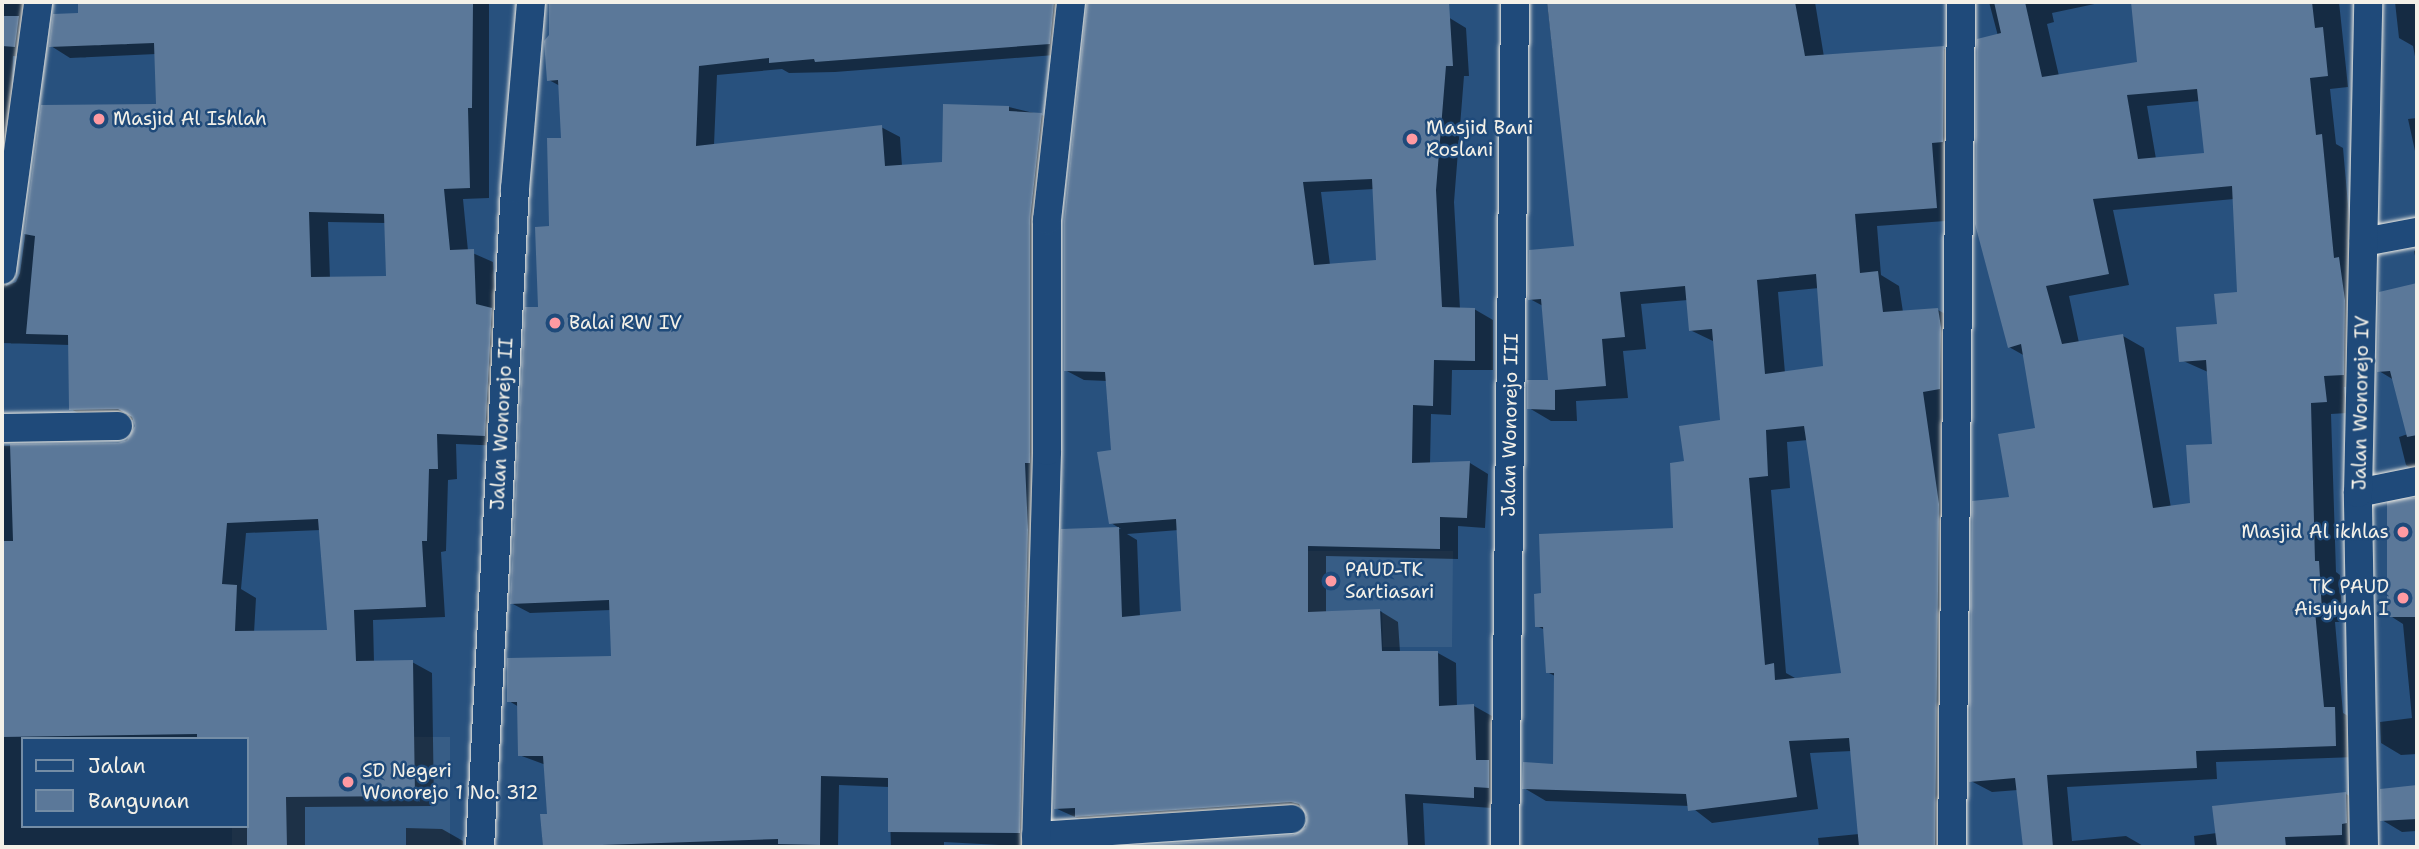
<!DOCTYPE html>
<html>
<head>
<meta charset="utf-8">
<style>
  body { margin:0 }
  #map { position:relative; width:2419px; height:849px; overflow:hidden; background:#28517e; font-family:"Shantell Sans",sans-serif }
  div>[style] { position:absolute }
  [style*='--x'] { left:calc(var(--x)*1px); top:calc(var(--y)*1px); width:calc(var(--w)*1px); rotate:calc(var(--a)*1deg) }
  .built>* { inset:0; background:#375d86 }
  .shadow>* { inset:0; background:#0007 }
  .building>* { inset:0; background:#5b7899; transform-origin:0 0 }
  .roads { filter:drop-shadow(0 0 2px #f4f1e8) drop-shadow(0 0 2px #f4f1e8) }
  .street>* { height:28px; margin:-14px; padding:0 14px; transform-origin:14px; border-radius:14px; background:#1f4a7a }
  .dots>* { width:19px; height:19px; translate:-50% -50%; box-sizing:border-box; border:4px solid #1f4a7a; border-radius:50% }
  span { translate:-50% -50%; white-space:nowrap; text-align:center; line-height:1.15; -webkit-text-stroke:5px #1f4a7a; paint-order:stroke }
  .poi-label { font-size:19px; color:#f4f1e8 }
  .left { translate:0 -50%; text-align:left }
  .right { translate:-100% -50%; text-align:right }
  .street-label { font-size:19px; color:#f4f1e8 }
  .frame { position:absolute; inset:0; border:4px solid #f4f1e8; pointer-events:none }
  .legend { position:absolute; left:21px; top:737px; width:228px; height:91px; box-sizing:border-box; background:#1f4a7a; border:2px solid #748da6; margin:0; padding:9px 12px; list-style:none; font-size:21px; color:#f4f1e8 }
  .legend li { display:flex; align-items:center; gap:14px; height:35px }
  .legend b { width:35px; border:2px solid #748da6 }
</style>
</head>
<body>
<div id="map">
  <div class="built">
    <div style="clip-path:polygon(1207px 551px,1453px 551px,1452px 647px,1383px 647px,1382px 611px,1284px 613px)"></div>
    <div style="clip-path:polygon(231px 736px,450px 737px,450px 847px,232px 847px,232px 826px,247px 826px,247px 739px)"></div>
  </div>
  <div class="shadow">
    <div style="clip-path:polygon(evenodd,2px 2px,33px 2px,34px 57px,13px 56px,6px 286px,16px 282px,20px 273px,43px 106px,158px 105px,156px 54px,70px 58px,51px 46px,79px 15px,79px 2px,489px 2px,489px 198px,463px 199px,468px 251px,493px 262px,504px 446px,456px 444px,457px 479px,448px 480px,446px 551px,441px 552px,445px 617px,373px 620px,374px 662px,412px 662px,432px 673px,434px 806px,305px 807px,305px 847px,2px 847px,2px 446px,119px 444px,134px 436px,136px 425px,133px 420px,90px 420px,71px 409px,70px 345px,2px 343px,2px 2px,328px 222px,386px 223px,388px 278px,330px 279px,328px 222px,2px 2px,321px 530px,329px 632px,254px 633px,256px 598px,241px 589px,246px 533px,321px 530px,2px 2px,23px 739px,247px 739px,247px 826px,23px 826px,23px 739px)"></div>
    <div style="clip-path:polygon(551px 2px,1077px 2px,1068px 54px,835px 72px,789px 73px,782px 69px,717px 75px,714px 145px,881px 127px,900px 137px,902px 166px,944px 163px,1009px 107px,1042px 115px,1060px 126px,1039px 847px,944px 842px,944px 847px,891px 847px,889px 787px,839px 785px,838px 847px,543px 847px,542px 816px,549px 815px,546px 765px,519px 755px,519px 707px,509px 701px,612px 658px,611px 610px,530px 613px,511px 603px,540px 308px,563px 139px,560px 86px,549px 80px)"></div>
    <div style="clip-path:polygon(evenodd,1088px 2px,1435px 2px,1437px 17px,1448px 17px,1466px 28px,1469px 76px,1464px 76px,1454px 202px,1460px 309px,1474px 309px,1493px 320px,1493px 370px,1452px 370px,1451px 415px,1431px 414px,1430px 464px,1470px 463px,1488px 474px,1485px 528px,1458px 526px,1458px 559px,1326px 556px,1326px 613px,1380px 611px,1398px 622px,1400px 652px,1438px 653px,1456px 663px,1457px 707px,1474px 706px,1492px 716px,1492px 808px,1423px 803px,1425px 847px,1143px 847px,1293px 837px,1308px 827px,1306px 812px,1095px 826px,1055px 808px,1063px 531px,1121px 529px,1111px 523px,1113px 451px,1107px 381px,1084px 380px,1065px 370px,1088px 2px,1374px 189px,1378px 262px,1330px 265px,1321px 192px,1374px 189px,1088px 2px,1179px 530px,1183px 613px,1140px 617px,1137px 540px,1127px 534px,1179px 530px)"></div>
    <div style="clip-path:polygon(evenodd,1547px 2px,1815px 2px,1824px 57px,1943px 48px,1966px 61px,1959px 220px,1877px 226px,1881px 275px,1899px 286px,1903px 312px,1938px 310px,1960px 322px,1959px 847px,1819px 847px,1818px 838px,1859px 834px,1852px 751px,1810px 753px,1818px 809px,1712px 823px,1690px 806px,1546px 801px,1524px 788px,1555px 766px,1555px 676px,1547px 672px,1545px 630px,1537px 626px,1543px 595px,1675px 530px,1686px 463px,1721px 422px,1715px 342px,1690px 330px,1688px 300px,1641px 304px,1646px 349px,1623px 351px,1628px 398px,1576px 401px,1577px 421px,1551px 421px,1529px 408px,1550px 382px,1543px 306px,1530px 299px,1576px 247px,1547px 2px,1819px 288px,1825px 367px,1785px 373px,1778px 292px,1819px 288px,1547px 2px,1808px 440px,1843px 674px,1795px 678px,1786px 673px,1771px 490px,1790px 488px,1787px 442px,1808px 440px)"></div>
    <div style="clip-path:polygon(evenodd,1989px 2px,2104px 2px,2052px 13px,2054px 22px,2047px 24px,2059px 76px,2139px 63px,2133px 2px,2339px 2px,2348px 87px,2330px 89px,2336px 144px,2343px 148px,2364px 386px,2344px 387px,2347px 413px,2331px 414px,2336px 572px,2340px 575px,2342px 622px,2335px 622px,2343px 713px,2355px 720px,2356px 757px,2216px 762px,2217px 779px,2067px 787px,2072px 841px,2126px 836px,2145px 847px,2024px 847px,2018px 790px,1992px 792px,1971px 781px,2011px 499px,2037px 429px,2025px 356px,2009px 347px,1998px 36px,1989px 2px,2200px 101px,2205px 154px,2156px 159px,2147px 106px,2200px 101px,1989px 2px,2234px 199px,2239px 294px,2219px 325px,2181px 360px,2208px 372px,2214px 445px,2192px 505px,2171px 508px,2144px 348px,2123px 336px,2079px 343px,2069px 296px,2129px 285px,2113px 210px,2234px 199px)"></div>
    <div style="clip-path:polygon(2395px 2px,2417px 2px,2417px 67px,2413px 46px,2399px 38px)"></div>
    <div style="clip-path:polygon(2417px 118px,2417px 160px,2408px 119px)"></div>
    <div style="clip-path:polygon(2417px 250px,2417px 265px,2414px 251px)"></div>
    <div style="clip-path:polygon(2417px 285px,2417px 472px,2406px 465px,2399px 437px,2408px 434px,2394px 380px,2379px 371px,2380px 294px)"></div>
    <div style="clip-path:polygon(2417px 498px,2417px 754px,2401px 755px,2381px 743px,2380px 722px,2412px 718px,2403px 624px,2392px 617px,2389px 505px)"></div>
    <div style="clip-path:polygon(2417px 786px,2417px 844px,2416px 831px,2402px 832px,2382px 820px,2381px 790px)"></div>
    <div style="clip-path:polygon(2346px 794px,2370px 808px,2366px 847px,2195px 847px,2194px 836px,2217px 833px)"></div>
    <div style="clip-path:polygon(406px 828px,442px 829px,463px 841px,463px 847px,406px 847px)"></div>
  </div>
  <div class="building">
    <div style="clip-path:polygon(evenodd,78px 2px,473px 4px,472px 108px,468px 108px,470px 188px,444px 189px,450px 250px,474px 249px,476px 304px,492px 308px,485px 436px,437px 434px,438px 469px,429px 469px,427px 541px,422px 541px,426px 607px,354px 610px,356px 661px,413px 660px,415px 796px,286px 797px,287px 847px,247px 847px,247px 739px,197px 739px,197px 734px,2px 737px,2px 541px,13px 541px,10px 444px,118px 443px,127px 440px,135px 426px,132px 417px,118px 409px,69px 410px,68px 335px,26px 334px,35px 236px,24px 234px,41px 105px,156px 104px,154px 43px,49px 47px,53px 14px,78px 13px,78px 2px,309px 212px,384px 214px,386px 276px,311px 277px,309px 212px,78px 2px,318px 519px,327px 630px,235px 631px,237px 585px,222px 584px,227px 523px,318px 519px)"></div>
    <div style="clip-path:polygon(549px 2px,1054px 2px,1050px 44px,815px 62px,814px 59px,769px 63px,769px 58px,699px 66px,696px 146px,882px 125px,885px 166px,942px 162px,943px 104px,1009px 106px,1009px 111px,1042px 113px,1030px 220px,1030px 463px,1025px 463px,1028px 530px,1020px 833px,888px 832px,888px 778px,821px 776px,820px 845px,778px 844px,778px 839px,543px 847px,540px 814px,547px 814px,543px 756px,518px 756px,517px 702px,507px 702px,507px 658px,611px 656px,609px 600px,510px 604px,525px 307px,538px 307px,535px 227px,549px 226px,547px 138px,561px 138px,558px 80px,547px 81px,544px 41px,549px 35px)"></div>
    <div style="clip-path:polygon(evenodd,1087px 2px,1449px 2px,1453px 66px,1446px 66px,1436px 190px,1442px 307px,1475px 308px,1475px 361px,1434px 360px,1433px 406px,1413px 405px,1412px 463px,1470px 461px,1467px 518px,1440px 517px,1440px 549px,1308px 546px,1308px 612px,1380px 609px,1382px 651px,1438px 651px,1439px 706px,1474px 704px,1476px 760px,1489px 760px,1489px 788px,1474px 787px,1474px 798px,1405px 794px,1408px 846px,1117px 847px,1293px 835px,1306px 827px,1307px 817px,1299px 804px,1291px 802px,1075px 817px,1075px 808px,1054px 809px,1061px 529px,1119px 527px,1122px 617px,1181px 611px,1176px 519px,1109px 524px,1097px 452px,1111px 450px,1105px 372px,1064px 371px,1064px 221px,1087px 2px,1372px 179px,1376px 260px,1314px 265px,1303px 182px,1372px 179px)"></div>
    <div style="clip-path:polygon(evenodd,1547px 2px,1795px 2px,1805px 56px,1944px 46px,1943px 142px,1932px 143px,1937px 208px,1855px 214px,1860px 273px,1878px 271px,1883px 312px,1938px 308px,1941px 327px,1940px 389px,1923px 392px,1939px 504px,1935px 847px,1859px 847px,1849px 738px,1789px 741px,1797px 797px,1688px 811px,1686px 794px,1522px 789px,1523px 762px,1553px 764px,1554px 673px,1546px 673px,1543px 627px,1535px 627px,1534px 594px,1541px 593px,1539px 534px,1673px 528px,1670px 463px,1684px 461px,1679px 426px,1720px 420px,1712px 329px,1689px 331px,1685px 286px,1620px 292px,1625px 337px,1602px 339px,1606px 386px,1555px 390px,1555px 410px,1527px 409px,1527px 380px,1548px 380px,1541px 299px,1528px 300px,1529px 250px,1574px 246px,1547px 2px,1816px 274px,1823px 366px,1765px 374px,1757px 280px,1816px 274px,1547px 2px,1804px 426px,1841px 673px,1775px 680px,1774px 663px,1765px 665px,1749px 478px,1768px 476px,1766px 430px,1804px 426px)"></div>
    <div style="clip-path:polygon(evenodd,1994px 2px,2025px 2px,2042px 77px,2137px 62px,2131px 2px,2312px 2px,2315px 28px,2323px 27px,2328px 76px,2310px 78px,2316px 135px,2322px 134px,2334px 258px,2339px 257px,2345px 300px,2344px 375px,2324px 376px,2327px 402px,2311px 403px,2315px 561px,2319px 561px,2322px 611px,2315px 611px,2324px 707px,2335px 707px,2336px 746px,2196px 751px,2197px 768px,2047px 775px,2053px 847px,2023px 847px,2015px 778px,1969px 782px,1972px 501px,2009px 497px,1998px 434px,2035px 428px,2021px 344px,2008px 348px,1975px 224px,1977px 39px,2001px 33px,1994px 2px,2197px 89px,2204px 153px,2138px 159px,2127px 95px,2197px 89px,1994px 2px,2232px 186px,2237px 292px,2214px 294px,2217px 324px,2176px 327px,2179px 362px,2206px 360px,2212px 444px,2186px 445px,2190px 503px,2153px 508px,2123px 334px,2062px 344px,2046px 286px,2109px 274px,2093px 199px,2232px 186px)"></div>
    <div style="clip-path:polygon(2px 16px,19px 16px,15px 47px,2px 46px)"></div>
    <div style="clip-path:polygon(2417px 283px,2417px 435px,2407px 437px,2390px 371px,2377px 372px,2379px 292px)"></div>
    <div style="left:2417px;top:498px;width:119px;height:30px;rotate:90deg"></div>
    <div style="clip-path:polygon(2417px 785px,2417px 819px,2380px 821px,2380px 789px)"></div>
    <div style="clip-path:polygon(2346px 792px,2347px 823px,2342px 824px,2342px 835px,2285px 837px,2286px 847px,2217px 847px,2212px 806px)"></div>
  </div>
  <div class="roads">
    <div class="street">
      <div style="--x:2364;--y:242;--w:54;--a:-10.7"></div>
      <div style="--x:2;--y:270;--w:270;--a:-82.3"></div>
      <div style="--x:2;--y:428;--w:116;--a:-1"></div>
      <div style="--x:2358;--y:493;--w:60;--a:-11.5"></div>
      <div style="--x:1036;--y:836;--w:256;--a:-3.8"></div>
      <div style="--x:480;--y:847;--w:659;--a:-86.96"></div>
      <div style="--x:515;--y:189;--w:188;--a:-85.1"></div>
      <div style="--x:1036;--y:847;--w:396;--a:-88.4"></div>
      <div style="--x:1047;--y:451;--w:231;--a:-90"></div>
      <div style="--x:1047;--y:220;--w:219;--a:-83.7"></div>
      <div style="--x:1505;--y:847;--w:845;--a:-89.32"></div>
      <div style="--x:1952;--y:847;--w:845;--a:-89.39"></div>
      <div style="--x:2364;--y:847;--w:354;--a:-91"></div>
      <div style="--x:2358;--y:493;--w:491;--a:-88.8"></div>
    </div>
  </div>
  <div class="dots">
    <div style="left:99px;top:119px;background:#ff9aa2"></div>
    <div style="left:1412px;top:139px;background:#ff9aa2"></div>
    <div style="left:555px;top:323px;background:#ff9aa2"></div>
    <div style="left:2403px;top:532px;background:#ff9aa2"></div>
    <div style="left:1331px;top:581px;background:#ff9aa2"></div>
    <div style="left:2403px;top:598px;background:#ff9aa2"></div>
    <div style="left:348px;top:782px;background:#ff9aa2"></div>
  </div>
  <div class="poi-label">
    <span class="left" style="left:113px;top:119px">Masjid Al Ishlah</span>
    <span class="left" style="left:1426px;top:139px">Masjid Bani<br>Roslani</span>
    <span class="left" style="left:569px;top:323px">Balai RW IV</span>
    <span class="right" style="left:2389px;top:532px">Masjid Al ikhlas</span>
    <span class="left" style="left:1345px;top:581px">PAUD-TK<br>Sartiasari</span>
    <span class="right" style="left:2389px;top:598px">TK PAUD<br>Aisyiyah I</span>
    <span class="left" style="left:362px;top:782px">SD Negeri<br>Wonorejo 1 No. 312</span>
  </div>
  <div class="street-label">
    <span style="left:2361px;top:403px;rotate:-89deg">Jalan Wonorejo IV</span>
    <span style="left:502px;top:424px;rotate:-87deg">Jalan Wonorejo II</span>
    <span style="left:1510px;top:425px;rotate:-89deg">Jalan Wonorejo III</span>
  </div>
  <div class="frame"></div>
  <ul class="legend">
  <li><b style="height:9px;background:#1f4a7a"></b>Jalan</li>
  <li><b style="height:19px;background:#5b7899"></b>Bangunan</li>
  </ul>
</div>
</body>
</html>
